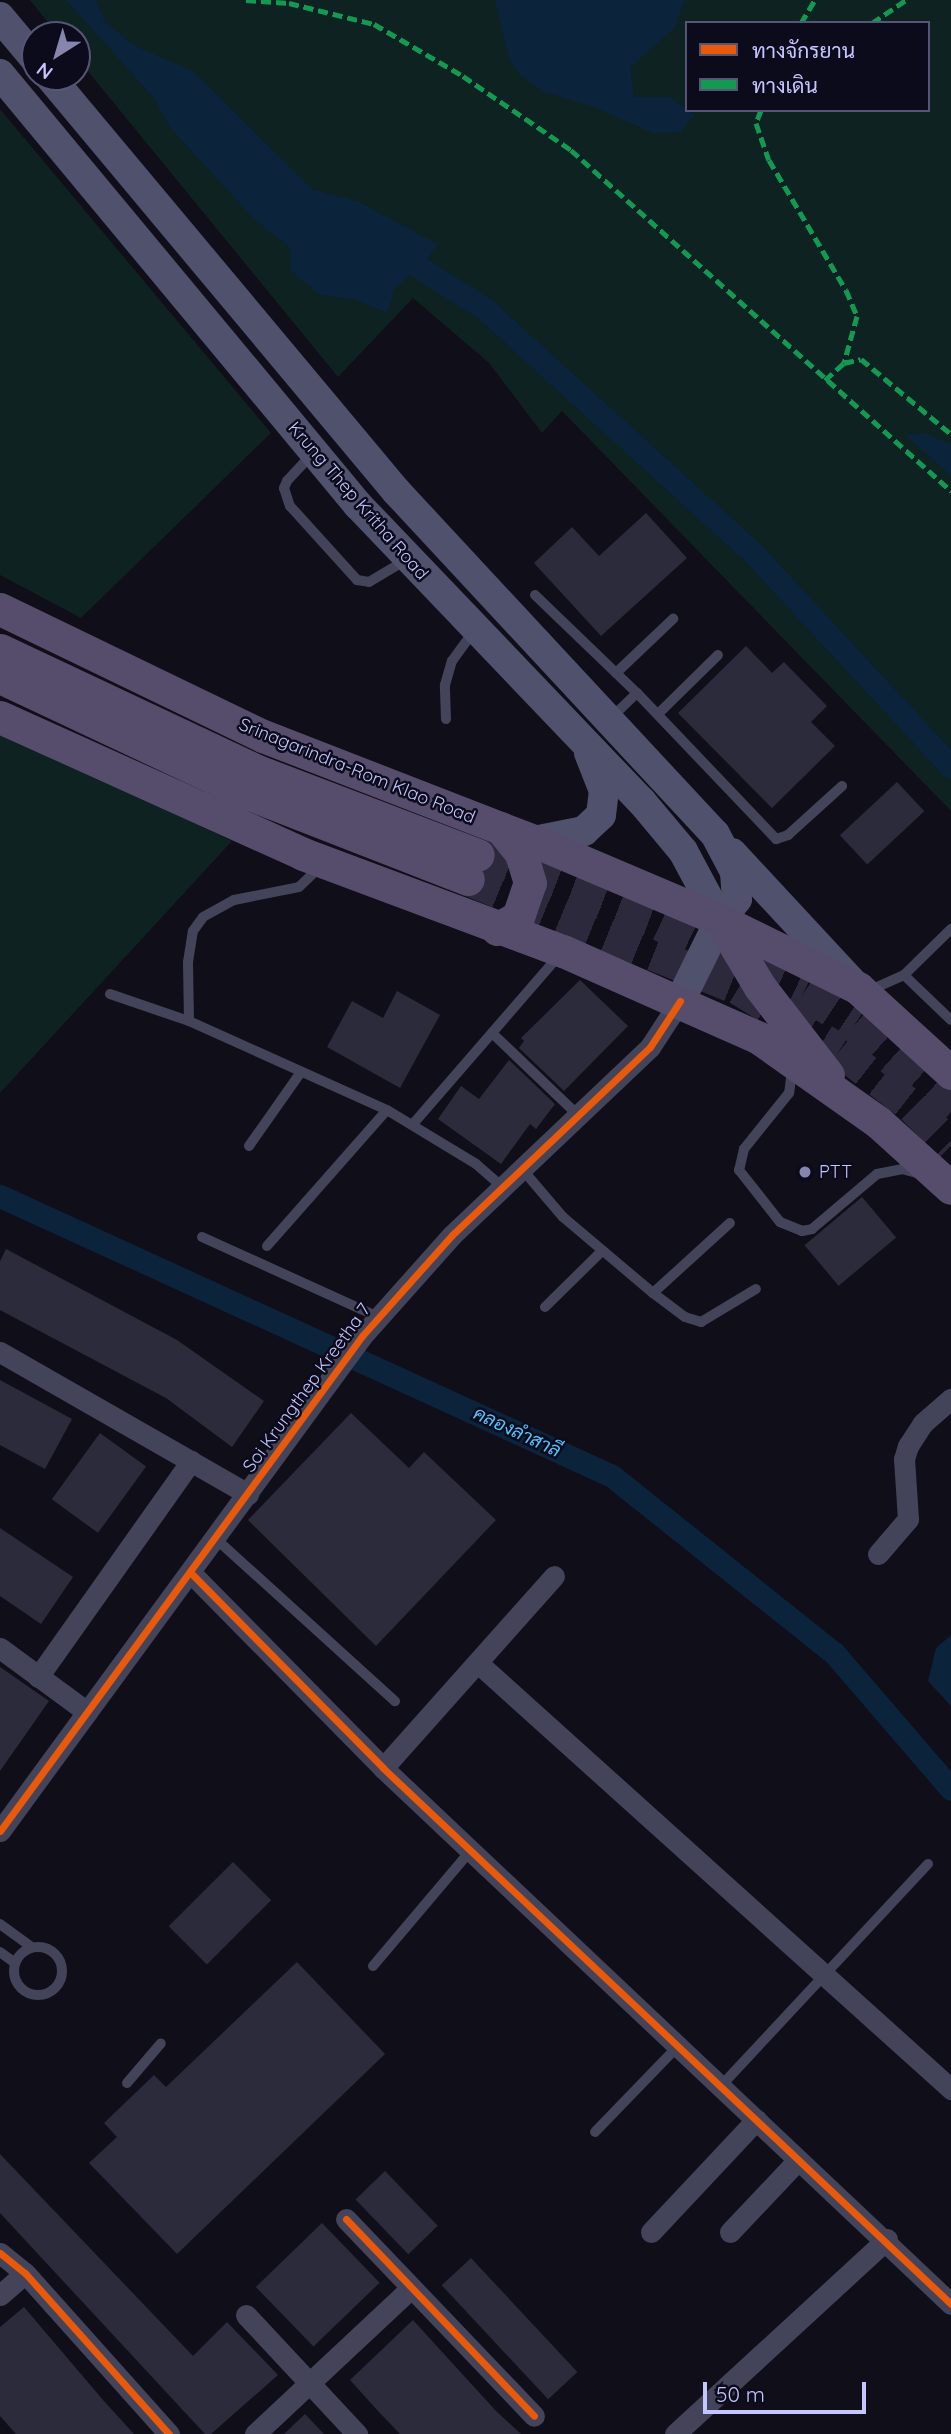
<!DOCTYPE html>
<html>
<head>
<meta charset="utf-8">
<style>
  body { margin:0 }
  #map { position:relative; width:951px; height:2434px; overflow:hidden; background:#100e18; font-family:Quicksand,Sarabun,sans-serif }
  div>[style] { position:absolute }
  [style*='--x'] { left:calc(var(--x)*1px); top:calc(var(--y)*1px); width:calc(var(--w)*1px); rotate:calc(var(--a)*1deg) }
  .green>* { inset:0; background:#0e2221 }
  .water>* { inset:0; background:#0b233b }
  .canal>* { height:23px; margin:-11.5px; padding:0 11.5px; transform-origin:11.5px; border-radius:11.5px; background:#0b233b }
  .building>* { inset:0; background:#2c2b3b; transform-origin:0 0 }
  .primary-tunnel>* { height:33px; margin-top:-16.5px; transform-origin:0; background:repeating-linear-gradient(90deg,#2b293b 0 33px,transparent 0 50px) }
  .lane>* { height:10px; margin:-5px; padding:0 5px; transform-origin:5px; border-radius:5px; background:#434459 }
  .lane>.ring { margin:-5px; padding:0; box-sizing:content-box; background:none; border:10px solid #434459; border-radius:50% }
  .street>* { height:21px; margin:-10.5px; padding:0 10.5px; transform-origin:10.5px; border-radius:10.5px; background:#434459 }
  .secondary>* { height:30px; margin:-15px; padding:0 15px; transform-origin:15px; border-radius:15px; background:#50516c }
  .primary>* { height:33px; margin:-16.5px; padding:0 16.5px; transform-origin:16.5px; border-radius:16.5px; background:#564d6c }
  .quiet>* { height:5px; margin-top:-2.5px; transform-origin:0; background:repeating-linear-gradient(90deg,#139951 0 10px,transparent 0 15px) }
  .cycleway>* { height:7px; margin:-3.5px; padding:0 3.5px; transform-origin:3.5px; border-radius:3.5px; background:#e8590c }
  .dots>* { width:19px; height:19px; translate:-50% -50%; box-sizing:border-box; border:4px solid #0c0b1b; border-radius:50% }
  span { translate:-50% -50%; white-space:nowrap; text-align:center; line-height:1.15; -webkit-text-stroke:5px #0c0b1b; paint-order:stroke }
  .street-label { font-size:18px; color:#c5c5ff }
  .poi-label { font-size:18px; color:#c5c5ff }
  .left { translate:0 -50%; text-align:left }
  .water-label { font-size:19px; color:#53c3ff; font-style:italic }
  .legend { position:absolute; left:685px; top:21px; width:245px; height:91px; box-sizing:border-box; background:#0c0b1b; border:2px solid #565576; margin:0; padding:9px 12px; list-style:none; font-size:21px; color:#c5c5ff }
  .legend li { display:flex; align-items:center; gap:14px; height:35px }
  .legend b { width:35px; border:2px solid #565576 }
  .north { position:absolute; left:21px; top:21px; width:70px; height:70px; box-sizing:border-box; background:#0c0b1b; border:2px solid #565576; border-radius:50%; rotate:217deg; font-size:19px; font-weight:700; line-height:28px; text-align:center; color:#c5c5ff }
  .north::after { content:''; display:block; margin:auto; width:24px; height:32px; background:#8685ae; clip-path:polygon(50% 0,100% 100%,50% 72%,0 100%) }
  .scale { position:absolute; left:703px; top:2382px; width:163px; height:32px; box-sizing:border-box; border:4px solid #c5c5ff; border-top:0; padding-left:9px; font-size:21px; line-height:24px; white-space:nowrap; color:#c5c5ff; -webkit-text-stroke:5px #0c0b1b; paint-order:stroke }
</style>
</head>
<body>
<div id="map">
  <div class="green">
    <div style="clip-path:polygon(evenodd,30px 0,951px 0,951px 811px,562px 411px,542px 433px,489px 363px,413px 298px,338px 377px,77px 58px,77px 35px,58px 35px,30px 0,687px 23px,928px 23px,928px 110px,687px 110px,687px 23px)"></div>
    <div style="clip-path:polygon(0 109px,271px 433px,81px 618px,0 575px)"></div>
    <div style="clip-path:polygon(0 730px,232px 841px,0 1093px)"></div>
  </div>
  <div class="water">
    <div style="clip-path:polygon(66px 0,96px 0,105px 22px,137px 47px,193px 71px,312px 189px,359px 202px,437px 244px,428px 259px,395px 288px,387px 313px,354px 299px,320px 295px,291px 271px,290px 248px,255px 220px,172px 130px,153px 97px)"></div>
    <div style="clip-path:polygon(495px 0,685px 0,674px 29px,630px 67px,634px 97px,671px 97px,694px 115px,681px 132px,653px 133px,594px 107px,544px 92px,520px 75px,509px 59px)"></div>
    <div style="clip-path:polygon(925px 433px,951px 444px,951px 476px,905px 435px)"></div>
    <div style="clip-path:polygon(951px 1635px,951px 1706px,928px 1681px,936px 1648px)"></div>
  </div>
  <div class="canal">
    <div style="--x:395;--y:252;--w:107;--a:32.3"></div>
    <div style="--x:485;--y:309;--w:362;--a:42.3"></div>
    <div style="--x:753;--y:553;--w:292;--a:47.2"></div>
    <div style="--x:0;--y:1196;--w:673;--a:24.58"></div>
    <div style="--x:612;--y:1476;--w:284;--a:38.6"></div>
    <div style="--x:834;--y:1653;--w:179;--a:49.3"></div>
  </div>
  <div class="building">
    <div style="clip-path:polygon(646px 513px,687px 558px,601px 636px,534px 563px,572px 527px,599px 556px)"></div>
    <div style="clip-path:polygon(746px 646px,772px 673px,784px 662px,827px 706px,811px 722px,835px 746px,772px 808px,678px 713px)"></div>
    <div style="left:897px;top:782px;width:40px;height:78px;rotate:47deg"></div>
    <div style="clip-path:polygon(580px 980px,628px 1026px,564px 1091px,519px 1048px,524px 1041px,521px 1038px)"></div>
    <div style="clip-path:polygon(397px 991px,440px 1015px,400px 1088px,327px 1047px,352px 1001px,383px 1018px)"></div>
    <div style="clip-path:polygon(509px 1060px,555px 1104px,536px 1129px,530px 1124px,501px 1164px,438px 1119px,461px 1086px,479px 1099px)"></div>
    <div style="left:862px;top:1197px;width:53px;height:75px;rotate:50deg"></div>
    <div style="clip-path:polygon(6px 1249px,177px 1340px,264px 1401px,232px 1447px,166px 1398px,0 1310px,0 1261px)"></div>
    <div style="clip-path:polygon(0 1380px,72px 1419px,45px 1469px,0 1445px)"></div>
    <div style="clip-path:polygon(351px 1413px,409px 1468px,424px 1452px,496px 1520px,376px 1646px,248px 1520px)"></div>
    <div style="left:100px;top:1433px;width:57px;height:82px;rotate:36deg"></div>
    <div style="clip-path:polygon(0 1528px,73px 1577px,41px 1624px,0 1596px)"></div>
    <div style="clip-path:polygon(0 1667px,49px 1701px,0 1771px)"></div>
    <div style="left:233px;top:1862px;width:54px;height:91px;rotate:45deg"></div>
    <div style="clip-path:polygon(297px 1962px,385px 2054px,177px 2254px,89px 2163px,117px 2137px,104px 2123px,154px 2075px,166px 2087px)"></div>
    <div style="clip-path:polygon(0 2154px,193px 2356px,227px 2322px,278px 2375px,211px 2434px,205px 2434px,0 2213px)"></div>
    <div style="left:385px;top:2171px;width:76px;height:41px;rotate:46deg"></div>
    <div style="left:322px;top:2223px;width:83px;height:92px;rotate:46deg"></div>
    <div style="left:471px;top:2258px;width:156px;height:40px;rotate:47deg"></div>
    <div style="clip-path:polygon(24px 2307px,103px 2400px,134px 2434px,16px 2434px,0 2416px,0 2327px)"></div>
    <div style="clip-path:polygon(413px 2320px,496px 2411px,521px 2434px,400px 2434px,378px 2411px,350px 2380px)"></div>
    <div style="clip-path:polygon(305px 2414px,324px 2434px,284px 2434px)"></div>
  </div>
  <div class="primary-tunnel">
    <div style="--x:478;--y:855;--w:195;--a:20.8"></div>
    <div style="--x:660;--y:924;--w:159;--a:25.3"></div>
    <div style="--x:804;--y:992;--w:60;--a:33.4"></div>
    <div style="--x:854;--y:1025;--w:130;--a:41.6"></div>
    <div style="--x:468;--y:879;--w:291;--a:22"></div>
    <div style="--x:738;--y:988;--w:119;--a:31.3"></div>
    <div style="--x:840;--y:1050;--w:93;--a:38"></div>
    <div style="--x:913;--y:1107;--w:54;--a:45"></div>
  </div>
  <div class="lane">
    <div style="--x:313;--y:453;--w:38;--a:133"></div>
    <div style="--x:287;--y:481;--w:8;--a:113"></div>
    <div style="--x:284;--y:488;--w:19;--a:72"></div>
    <div style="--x:290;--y:506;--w:100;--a:47.8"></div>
    <div style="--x:357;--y:580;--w:12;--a:9"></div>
    <div style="--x:369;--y:582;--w:43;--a:-30.7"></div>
    <div style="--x:535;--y:595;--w:141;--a:43.9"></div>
    <div style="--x:616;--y:673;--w:79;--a:-43.5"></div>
    <div style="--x:658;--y:714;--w:84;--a:-44.5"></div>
    <div style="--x:611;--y:718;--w:36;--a:-44"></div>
    <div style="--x:637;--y:693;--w:202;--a:46.4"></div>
    <div style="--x:776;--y:839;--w:13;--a:-18"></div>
    <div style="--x:788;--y:835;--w:73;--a:-42.2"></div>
    <div style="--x:446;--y:719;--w:34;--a:-92"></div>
    <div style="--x:445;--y:685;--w:25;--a:-74"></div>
    <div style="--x:452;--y:661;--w:37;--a:-54"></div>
    <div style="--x:904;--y:975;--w:65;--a:43.8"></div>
    <div style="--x:866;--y:992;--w:42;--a:-24.1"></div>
    <div style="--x:904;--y:975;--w:66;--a:-44.4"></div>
    <div style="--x:110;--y:994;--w:83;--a:18.9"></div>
    <div style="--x:189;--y:1021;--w:217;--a:24.2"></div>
    <div style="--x:387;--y:1110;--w:104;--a:31.2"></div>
    <div style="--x:476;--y:1164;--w:37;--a:41"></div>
    <div style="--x:189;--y:1021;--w:59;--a:-91"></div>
    <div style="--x:188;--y:962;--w:31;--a:-81"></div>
    <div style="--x:193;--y:931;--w:17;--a:-54"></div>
    <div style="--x:203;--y:917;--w:35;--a:-29"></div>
    <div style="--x:234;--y:900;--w:66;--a:-11.3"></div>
    <div style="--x:299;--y:887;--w:29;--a:-44"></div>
    <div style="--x:492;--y:1033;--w:120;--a:43.7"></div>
    <div style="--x:792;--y:1070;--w:23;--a:97"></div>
    <div style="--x:789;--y:1093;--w:72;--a:128.8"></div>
    <div style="--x:744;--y:1149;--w:22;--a:103"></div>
    <div style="--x:739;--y:1170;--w:66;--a:51.7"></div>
    <div style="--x:780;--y:1222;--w:24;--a:22"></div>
    <div style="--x:802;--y:1231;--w:10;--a:-11"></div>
    <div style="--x:812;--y:1229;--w:85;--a:-40.2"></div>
    <div style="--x:877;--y:1174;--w:25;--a:-11"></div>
    <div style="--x:902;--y:1169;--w:16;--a:15"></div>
    <div style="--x:413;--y:1124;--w:226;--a:-49.1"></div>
    <div style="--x:249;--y:1146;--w:90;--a:-54.9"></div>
    <div style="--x:522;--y:1169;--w:63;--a:49.5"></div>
    <div style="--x:563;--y:1217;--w:118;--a:40.2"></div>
    <div style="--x:653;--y:1293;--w:104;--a:-42.3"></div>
    <div style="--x:202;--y:1237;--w:193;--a:24.4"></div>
    <div style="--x:267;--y:1246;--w:181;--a:-48.6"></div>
    <div style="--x:653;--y:1293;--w:40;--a:37"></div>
    <div style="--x:685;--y:1317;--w:17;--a:17"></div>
    <div style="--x:701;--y:1322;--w:64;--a:-31"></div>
    <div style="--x:545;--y:1307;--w:80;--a:-44.5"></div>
    <div style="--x:215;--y:1538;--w:243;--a:42.2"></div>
    <div style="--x:0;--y:1924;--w:39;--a:36"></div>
    <div class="ring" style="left:14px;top:1947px;width:38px;height:38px"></div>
    <div style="--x:0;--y:1952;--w:19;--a:36"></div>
    <div style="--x:373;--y:1966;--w:152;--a:-49.8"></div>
    <div style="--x:127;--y:2083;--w:52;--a:-49.6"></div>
    <div style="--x:720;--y:2087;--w:305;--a:-47"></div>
    <div style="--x:595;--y:2132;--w:120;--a:-46"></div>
  </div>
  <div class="street">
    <div style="--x:0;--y:1352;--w:286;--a:29.8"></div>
    <div style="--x:878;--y:1554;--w:46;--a:-49.4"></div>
    <div style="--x:908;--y:1519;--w:60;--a:-93.8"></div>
    <div style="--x:904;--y:1459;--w:14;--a:-73"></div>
    <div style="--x:908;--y:1446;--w:27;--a:-57"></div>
    <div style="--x:923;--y:1423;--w:37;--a:-41"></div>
    <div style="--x:190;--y:1572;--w:275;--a:45.4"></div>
    <div style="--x:383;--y:1768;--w:781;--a:43.34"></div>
    <div style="--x:0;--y:1648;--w:108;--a:36.3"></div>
    <div style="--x:478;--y:1663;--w:637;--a:42.01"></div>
    <div style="--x:38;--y:1677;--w:265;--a:-54.7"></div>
    <div style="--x:383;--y:1768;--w:257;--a:-48.3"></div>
    <div style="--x:0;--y:1831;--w:613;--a:-53.82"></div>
    <div style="--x:362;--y:1336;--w:135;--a:-48.3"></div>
    <div style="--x:452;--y:1235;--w:273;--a:-43.5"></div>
    <div style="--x:650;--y:1047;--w:55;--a:-56.9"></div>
    <div style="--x:346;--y:2219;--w:272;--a:46.3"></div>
    <div style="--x:651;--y:2232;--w:154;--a:-46.8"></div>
    <div style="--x:730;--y:2232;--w:99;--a:-46.6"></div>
    <div style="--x:0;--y:2253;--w:32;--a:39"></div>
    <div style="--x:25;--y:2273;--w:216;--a:48.2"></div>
    <div style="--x:0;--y:2295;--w:33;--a:-41"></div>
    <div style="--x:246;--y:2315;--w:163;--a:47"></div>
    <div style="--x:255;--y:2434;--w:214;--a:-43.1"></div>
    <div style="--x:675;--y:2434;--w:288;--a:-42.6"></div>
  </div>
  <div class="secondary">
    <div style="--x:0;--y:17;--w:55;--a:50.2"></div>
    <div style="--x:0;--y:74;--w:560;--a:50.29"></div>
    <div style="--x:358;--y:505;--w:411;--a:46.3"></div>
    <div style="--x:642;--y:802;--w:64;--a:50.1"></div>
    <div style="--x:683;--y:851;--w:78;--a:61.8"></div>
    <div style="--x:50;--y:77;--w:540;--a:50.11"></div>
    <div style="--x:396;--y:491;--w:468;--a:47.1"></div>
    <div style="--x:715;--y:834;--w:43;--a:62.2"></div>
    <div style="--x:735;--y:872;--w:27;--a:86"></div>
    <div style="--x:737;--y:899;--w:27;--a:129"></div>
    <div style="--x:720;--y:920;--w:90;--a:116.3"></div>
    <div style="--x:534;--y:841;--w:51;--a:-11.3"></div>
    <div style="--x:584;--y:831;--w:23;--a:-43"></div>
    <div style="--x:601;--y:815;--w:24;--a:-83"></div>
    <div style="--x:604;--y:791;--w:41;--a:-111.5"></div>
    <div style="--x:732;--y:853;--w:178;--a:47.1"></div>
  </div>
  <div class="primary">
    <div style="--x:0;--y:609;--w:292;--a:25.8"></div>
    <div style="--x:263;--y:736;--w:291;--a:21.2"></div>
    <div style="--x:534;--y:841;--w:202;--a:23"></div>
    <div style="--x:720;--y:920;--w:154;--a:26.2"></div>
    <div style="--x:858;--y:988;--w:126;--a:42.4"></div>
    <div style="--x:0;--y:650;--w:284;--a:25.2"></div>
    <div style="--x:257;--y:771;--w:236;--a:20.8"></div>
    <div style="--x:0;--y:677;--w:273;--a:25.2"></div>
    <div style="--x:247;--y:793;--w:237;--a:21.3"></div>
    <div style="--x:0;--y:717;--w:333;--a:24.3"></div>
    <div style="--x:303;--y:854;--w:278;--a:20.5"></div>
    <div style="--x:563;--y:951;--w:214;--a:23.9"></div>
    <div style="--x:759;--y:1038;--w:146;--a:35.2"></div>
    <div style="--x:878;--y:1122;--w:98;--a:42.1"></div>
    <div style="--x:720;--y:920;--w:78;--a:59.2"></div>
    <div style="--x:760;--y:987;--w:111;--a:52.3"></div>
    <div style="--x:497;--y:929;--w:24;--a:-30"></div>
    <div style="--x:518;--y:917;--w:36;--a:-71"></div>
    <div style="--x:530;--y:883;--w:31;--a:-107"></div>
    <div style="--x:521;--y:853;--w:32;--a:-129"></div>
  </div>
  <div class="quiet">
    <div style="--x:246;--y:0;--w:43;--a:4"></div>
    <div style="--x:289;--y:3;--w:88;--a:13.9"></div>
    <div style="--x:374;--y:24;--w:103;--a:30.3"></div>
    <div style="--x:463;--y:76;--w:131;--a:34.4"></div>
    <div style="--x:571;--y:150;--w:511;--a:41.9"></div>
    <div style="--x:801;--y:23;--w:27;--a:-59"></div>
    <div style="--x:872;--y:23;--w:41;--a:-34.1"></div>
    <div style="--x:761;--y:110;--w:14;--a:111"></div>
    <div style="--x:756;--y:123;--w:39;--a:71"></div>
    <div style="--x:769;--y:160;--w:151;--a:59.4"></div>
    <div style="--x:846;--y:290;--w:28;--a:67"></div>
    <div style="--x:857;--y:316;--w:49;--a:105.5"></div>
    <div style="--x:825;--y:380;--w:25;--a:-42"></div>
    <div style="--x:844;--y:363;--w:17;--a:-13"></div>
    <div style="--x:861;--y:359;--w:117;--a:39.8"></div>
  </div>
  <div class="cycleway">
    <div style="--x:190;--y:1572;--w:275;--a:45.4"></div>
    <div style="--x:383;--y:1768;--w:781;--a:43.34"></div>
    <div style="--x:0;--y:1831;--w:613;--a:-53.82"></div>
    <div style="--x:362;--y:1336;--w:135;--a:-48.3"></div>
    <div style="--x:452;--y:1235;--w:273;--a:-43.5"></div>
    <div style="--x:650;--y:1047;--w:55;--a:-56.9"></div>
    <div style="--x:346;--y:2219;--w:272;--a:46.3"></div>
    <div style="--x:0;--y:2253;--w:32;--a:39"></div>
    <div style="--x:25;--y:2273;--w:216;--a:48.2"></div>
  </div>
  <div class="dots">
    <div style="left:805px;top:1172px;background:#8685ae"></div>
  </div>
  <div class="street-label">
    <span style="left:358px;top:501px;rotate:49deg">Krung Thep Kritha Road</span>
    <span style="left:357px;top:771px;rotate:22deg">Srinagarindra-Rom Klao Road</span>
    <span style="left:307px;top:1388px;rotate:-54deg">Soi Krungthep Kreetha 7</span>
  </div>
  <div class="poi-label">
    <span class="left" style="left:819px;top:1172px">PTT</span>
  </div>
  <div class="water-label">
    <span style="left:517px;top:1432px;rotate:25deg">คลองลำสาลี</span>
  </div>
  <ul class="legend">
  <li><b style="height:9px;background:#e8590c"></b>ทางจักรยาน</li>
  <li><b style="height:9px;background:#139951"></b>ทางเดิน</li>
  </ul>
  <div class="north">N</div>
  <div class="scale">50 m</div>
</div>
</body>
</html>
